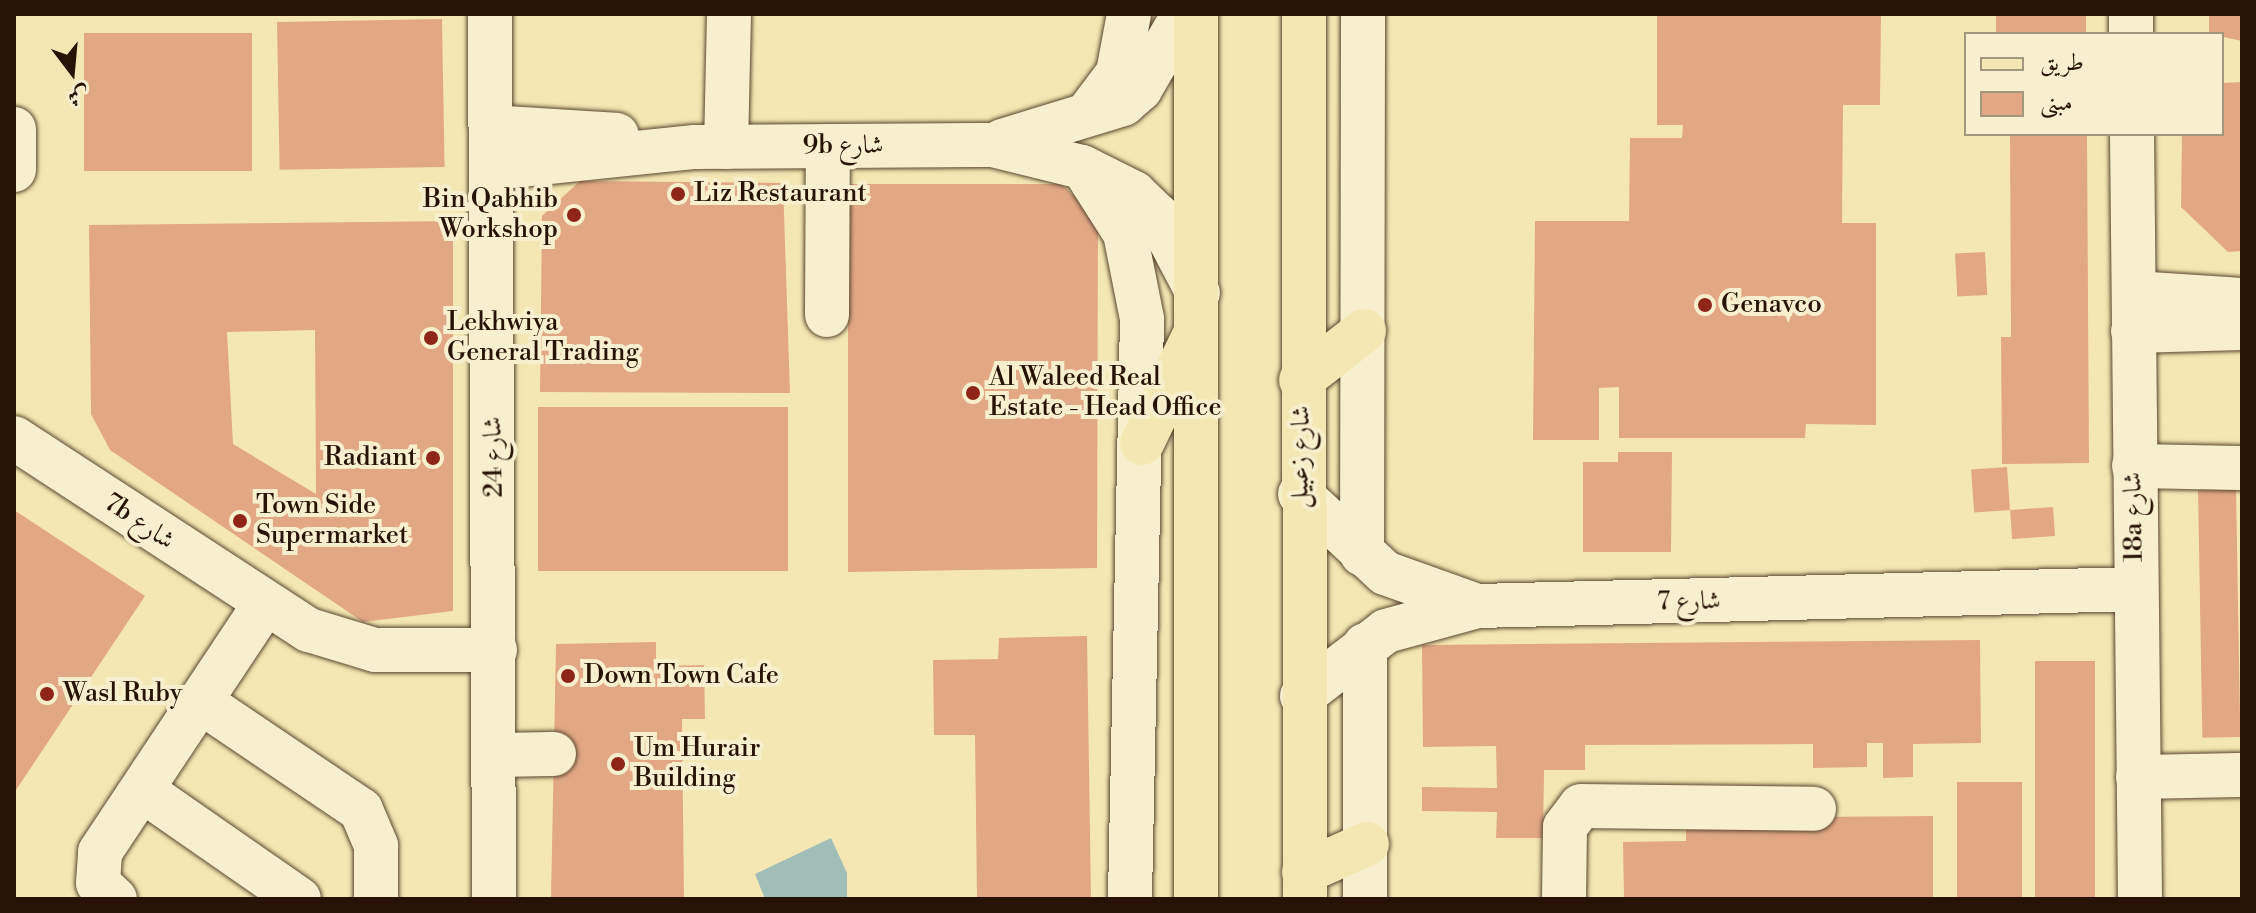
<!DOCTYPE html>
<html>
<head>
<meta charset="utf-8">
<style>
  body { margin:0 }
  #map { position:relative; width:2256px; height:913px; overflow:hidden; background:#f5e7b3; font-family:"Libre Bodoni",Amiri,serif }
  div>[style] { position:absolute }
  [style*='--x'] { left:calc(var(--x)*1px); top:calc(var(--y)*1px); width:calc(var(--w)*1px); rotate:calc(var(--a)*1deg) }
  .water>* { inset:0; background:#a0bdb7 }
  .building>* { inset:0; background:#e2a886; transform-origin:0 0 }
  .roads { filter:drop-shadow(0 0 2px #5b4630) drop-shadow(0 0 2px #5b4630) }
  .minor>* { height:44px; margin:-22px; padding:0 22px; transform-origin:22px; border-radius:22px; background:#f8efce }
  .major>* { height:44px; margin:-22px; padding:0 22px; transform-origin:22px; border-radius:22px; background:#f5e7b3 }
  .dots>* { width:22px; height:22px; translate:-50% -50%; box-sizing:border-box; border:4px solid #f8efce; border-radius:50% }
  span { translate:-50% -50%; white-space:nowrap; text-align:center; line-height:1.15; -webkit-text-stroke:8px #f8efce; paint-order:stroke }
  .street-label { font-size:26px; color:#281105 }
  .poi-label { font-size:26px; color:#281105 }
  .left { translate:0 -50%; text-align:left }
  .right { translate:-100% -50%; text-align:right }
  .frame { position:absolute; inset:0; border:16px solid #281105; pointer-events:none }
  .legend { position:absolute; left:1964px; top:32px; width:260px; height:104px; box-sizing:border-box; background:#f8efce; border:2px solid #a5967e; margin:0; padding:10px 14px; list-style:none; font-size:24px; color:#281105 }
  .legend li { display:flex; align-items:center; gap:16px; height:40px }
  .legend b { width:40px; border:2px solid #a5967e }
  .north { position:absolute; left:32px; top:32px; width:80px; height:80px; -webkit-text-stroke:6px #f8efce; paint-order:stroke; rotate:164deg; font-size:22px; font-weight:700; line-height:32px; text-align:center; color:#281105 }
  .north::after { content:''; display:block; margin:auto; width:28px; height:36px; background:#281105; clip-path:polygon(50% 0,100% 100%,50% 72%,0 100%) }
</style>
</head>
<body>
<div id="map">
  <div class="water">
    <div style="clip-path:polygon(831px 838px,847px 873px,847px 899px,765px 899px,755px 874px)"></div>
  </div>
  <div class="building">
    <div style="clip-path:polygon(1657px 14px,1881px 14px,1880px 105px,1843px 105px,1842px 223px,1876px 223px,1876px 425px,1806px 424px,1805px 438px,1619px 438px,1619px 387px,1599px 388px,1599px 440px,1533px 440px,1535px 221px,1629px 221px,1630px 138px,1682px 138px,1683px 125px,1657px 125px)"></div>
    <div style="left:1996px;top:14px;width:90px;height:20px"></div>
    <div style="clip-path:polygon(2209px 14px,2242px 14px,2242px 41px,2209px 34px)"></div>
    <div style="left:442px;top:19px;width:148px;height:165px;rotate:89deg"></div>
    <div style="left:252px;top:33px;width:138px;height:168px;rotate:90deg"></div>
    <div style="clip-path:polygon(2242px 82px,2242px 251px,2228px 252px,2181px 207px,2182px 134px,2222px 134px,2222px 83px)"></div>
    <div style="clip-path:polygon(2010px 134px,2087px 134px,2089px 463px,2002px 464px,2001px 337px,2011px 337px)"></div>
    <div style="clip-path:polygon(580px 181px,783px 183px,790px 393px,540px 392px,542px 216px)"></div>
    <div style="clip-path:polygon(848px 184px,1061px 184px,1098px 218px,1097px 568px,848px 572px)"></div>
    <div style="clip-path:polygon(evenodd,453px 221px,453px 611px,363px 622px,110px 450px,91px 414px,89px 225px,453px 221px,315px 330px,316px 494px,233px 444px,227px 332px,315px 330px)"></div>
    <div style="left:1985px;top:252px;width:43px;height:30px;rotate:87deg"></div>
    <div style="left:788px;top:407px;width:164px;height:250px;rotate:90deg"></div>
    <div style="clip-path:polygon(1618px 452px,1672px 452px,1671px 552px,1583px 552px,1583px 462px,1618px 462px)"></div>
    <div style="left:2007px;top:467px;width:43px;height:36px;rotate:86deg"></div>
    <div style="left:2236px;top:488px;width:249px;height:38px;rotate:89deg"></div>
    <div style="left:2053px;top:507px;width:29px;height:43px;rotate:86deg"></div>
    <div style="clip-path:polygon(14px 510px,145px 596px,14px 793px)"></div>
    <div style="clip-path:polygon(1087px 636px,1091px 899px,977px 899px,975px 735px,934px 735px,933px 660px,998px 659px,999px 638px)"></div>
    <div style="clip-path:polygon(1980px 640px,1981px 743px,1913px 744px,1913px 777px,1883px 778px,1883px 743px,1867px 743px,1867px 767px,1813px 768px,1813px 744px,1585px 745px,1585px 770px,1544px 770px,1543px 838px,1496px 838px,1497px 812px,1422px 811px,1422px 787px,1497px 788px,1496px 746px,1423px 747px,1422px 645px)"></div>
    <div style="clip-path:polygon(656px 642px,656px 666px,704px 665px,705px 719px,682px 719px,684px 899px,551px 899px,556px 644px)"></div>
    <div style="left:2035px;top:661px;width:60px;height:238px"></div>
    <div style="left:2022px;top:782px;width:117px;height:65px;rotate:90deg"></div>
    <div style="clip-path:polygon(1933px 816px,1933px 899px,1624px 899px,1623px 842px,1686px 841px,1686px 818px)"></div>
  </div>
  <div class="roads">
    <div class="minor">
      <div style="--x:490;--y:14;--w:885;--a:89.74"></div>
      <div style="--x:2131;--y:14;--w:20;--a:90"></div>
      <div style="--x:1091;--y:109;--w:45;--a:-53.1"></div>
      <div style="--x:1118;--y:73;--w:60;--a:-79.4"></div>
      <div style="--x:491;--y:127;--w:126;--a:3.6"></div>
      <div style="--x:14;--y:129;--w:41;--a:90"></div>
      <div style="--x:2132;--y:134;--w:765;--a:89.4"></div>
      <div style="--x:1002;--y:141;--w:127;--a:-17"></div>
      <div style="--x:1123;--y:104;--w:23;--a:-41"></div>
      <div style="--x:1140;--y:89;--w:87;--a:-59.6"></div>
      <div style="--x:726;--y:147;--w:133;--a:-88.7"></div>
      <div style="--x:491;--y:168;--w:205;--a:-5.9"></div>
      <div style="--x:695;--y:147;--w:297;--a:-0.4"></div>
      <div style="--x:992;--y:145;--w:93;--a:13.7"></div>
      <div style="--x:1082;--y:167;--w:58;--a:26.6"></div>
      <div style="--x:1134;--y:193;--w:32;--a:44"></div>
      <div style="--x:1157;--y:215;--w:88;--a:62.3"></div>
      <div style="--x:1084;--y:169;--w:76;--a:57.4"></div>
      <div style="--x:1125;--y:233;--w:88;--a:78.8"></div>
      <div style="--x:1142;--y:319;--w:580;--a:91.19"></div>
      <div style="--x:2134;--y:293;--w:108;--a:3.7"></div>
      <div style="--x:827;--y:315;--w:169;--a:-89.7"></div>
      <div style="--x:2133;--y:331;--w:109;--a:-1.6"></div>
      <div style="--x:14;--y:438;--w:352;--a:33.1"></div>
      <div style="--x:309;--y:630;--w:69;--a:16.9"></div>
      <div style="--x:375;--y:650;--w:120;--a:0"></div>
      <div style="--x:2134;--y:466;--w:108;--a:1.1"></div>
      <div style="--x:1300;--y:494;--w:116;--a:42.9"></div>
      <div style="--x:1385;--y:573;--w:92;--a:19.6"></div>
      <div style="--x:1362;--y:554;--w:540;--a:-89.89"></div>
      <div style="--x:1365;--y:645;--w:254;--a:90"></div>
      <div style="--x:1302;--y:696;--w:106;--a:-37.7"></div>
      <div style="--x:1386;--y:631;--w:95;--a:-15.2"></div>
      <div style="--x:1478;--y:606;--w:657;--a:-1.48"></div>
      <div style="--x:201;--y:702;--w:193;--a:34"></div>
      <div style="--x:361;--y:810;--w:39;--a:67"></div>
      <div style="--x:376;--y:846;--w:53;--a:90"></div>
      <div style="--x:495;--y:755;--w:59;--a:-1"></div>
      <div style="--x:2138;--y:777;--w:104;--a:-1.1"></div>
      <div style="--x:142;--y:790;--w:191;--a:34.8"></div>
      <div style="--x:115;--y:899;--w:23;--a:-137"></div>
      <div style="--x:98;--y:883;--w:31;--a:-86"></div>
      <div style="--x:100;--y:852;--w:296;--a:-56.4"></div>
      <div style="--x:1564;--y:899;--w:72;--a:-89.2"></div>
      <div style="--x:1565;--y:827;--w:26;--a:-53"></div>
      <div style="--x:1581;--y:806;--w:233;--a:0.7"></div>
    </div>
    <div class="major">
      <div style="--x:1196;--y:14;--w:885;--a:90"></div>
      <div style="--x:1304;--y:14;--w:885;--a:89.94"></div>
      <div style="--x:1301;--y:380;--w:80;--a:-37.9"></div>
      <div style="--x:1142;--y:443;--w:119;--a:-64.1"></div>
      <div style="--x:1304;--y:872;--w:69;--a:-24"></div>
    </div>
  </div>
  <div class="dots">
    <div style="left:678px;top:194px;background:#8f2418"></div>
    <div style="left:574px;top:215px;background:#8f2418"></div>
    <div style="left:1705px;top:305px;background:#8f2418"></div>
    <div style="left:431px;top:338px;background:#8f2418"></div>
    <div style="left:973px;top:393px;background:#8f2418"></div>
    <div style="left:433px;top:458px;background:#8f2418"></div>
    <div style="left:240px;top:521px;background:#8f2418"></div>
    <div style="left:568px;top:676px;background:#8f2418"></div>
    <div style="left:47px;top:694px;background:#8f2418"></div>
    <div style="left:618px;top:764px;background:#8f2418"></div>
  </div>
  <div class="street-label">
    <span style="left:843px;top:146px">9b شارع</span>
    <span style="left:494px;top:457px;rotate:-91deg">شارع 24</span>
    <span style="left:1301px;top:457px;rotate:-89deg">شارع زعبيل</span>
    <span style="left:2134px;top:517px;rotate:-91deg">18a شارع</span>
    <span style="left:139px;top:522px;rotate:34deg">7b شارع</span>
    <span style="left:1689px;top:602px;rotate:-1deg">شارع 7</span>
  </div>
  <div class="poi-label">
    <span class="left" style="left:694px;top:194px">Liz Restaurant</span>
    <span class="right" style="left:558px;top:215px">Bin Qabhib<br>Workshop</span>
    <span class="left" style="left:1721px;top:305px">Genavco</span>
    <span class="left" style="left:447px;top:338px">Lekhwiya<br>General Trading</span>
    <span class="left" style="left:989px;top:393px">Al Waleed Real<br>Estate - Head Office</span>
    <span class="right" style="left:417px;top:458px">Radiant</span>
    <span class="left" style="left:256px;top:521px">Town Side<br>Supermarket</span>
    <span class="left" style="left:584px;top:676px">Down Town Cafe</span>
    <span class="left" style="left:63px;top:694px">Wasl Ruby</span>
    <span class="left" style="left:634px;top:764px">Um Hurair<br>Building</span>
  </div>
  <div class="frame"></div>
  <ul class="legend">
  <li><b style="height:10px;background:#f5e7b3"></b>طريق</li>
  <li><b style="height:22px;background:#e2a886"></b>مبنى</li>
  </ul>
  <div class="north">ش</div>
</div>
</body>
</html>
